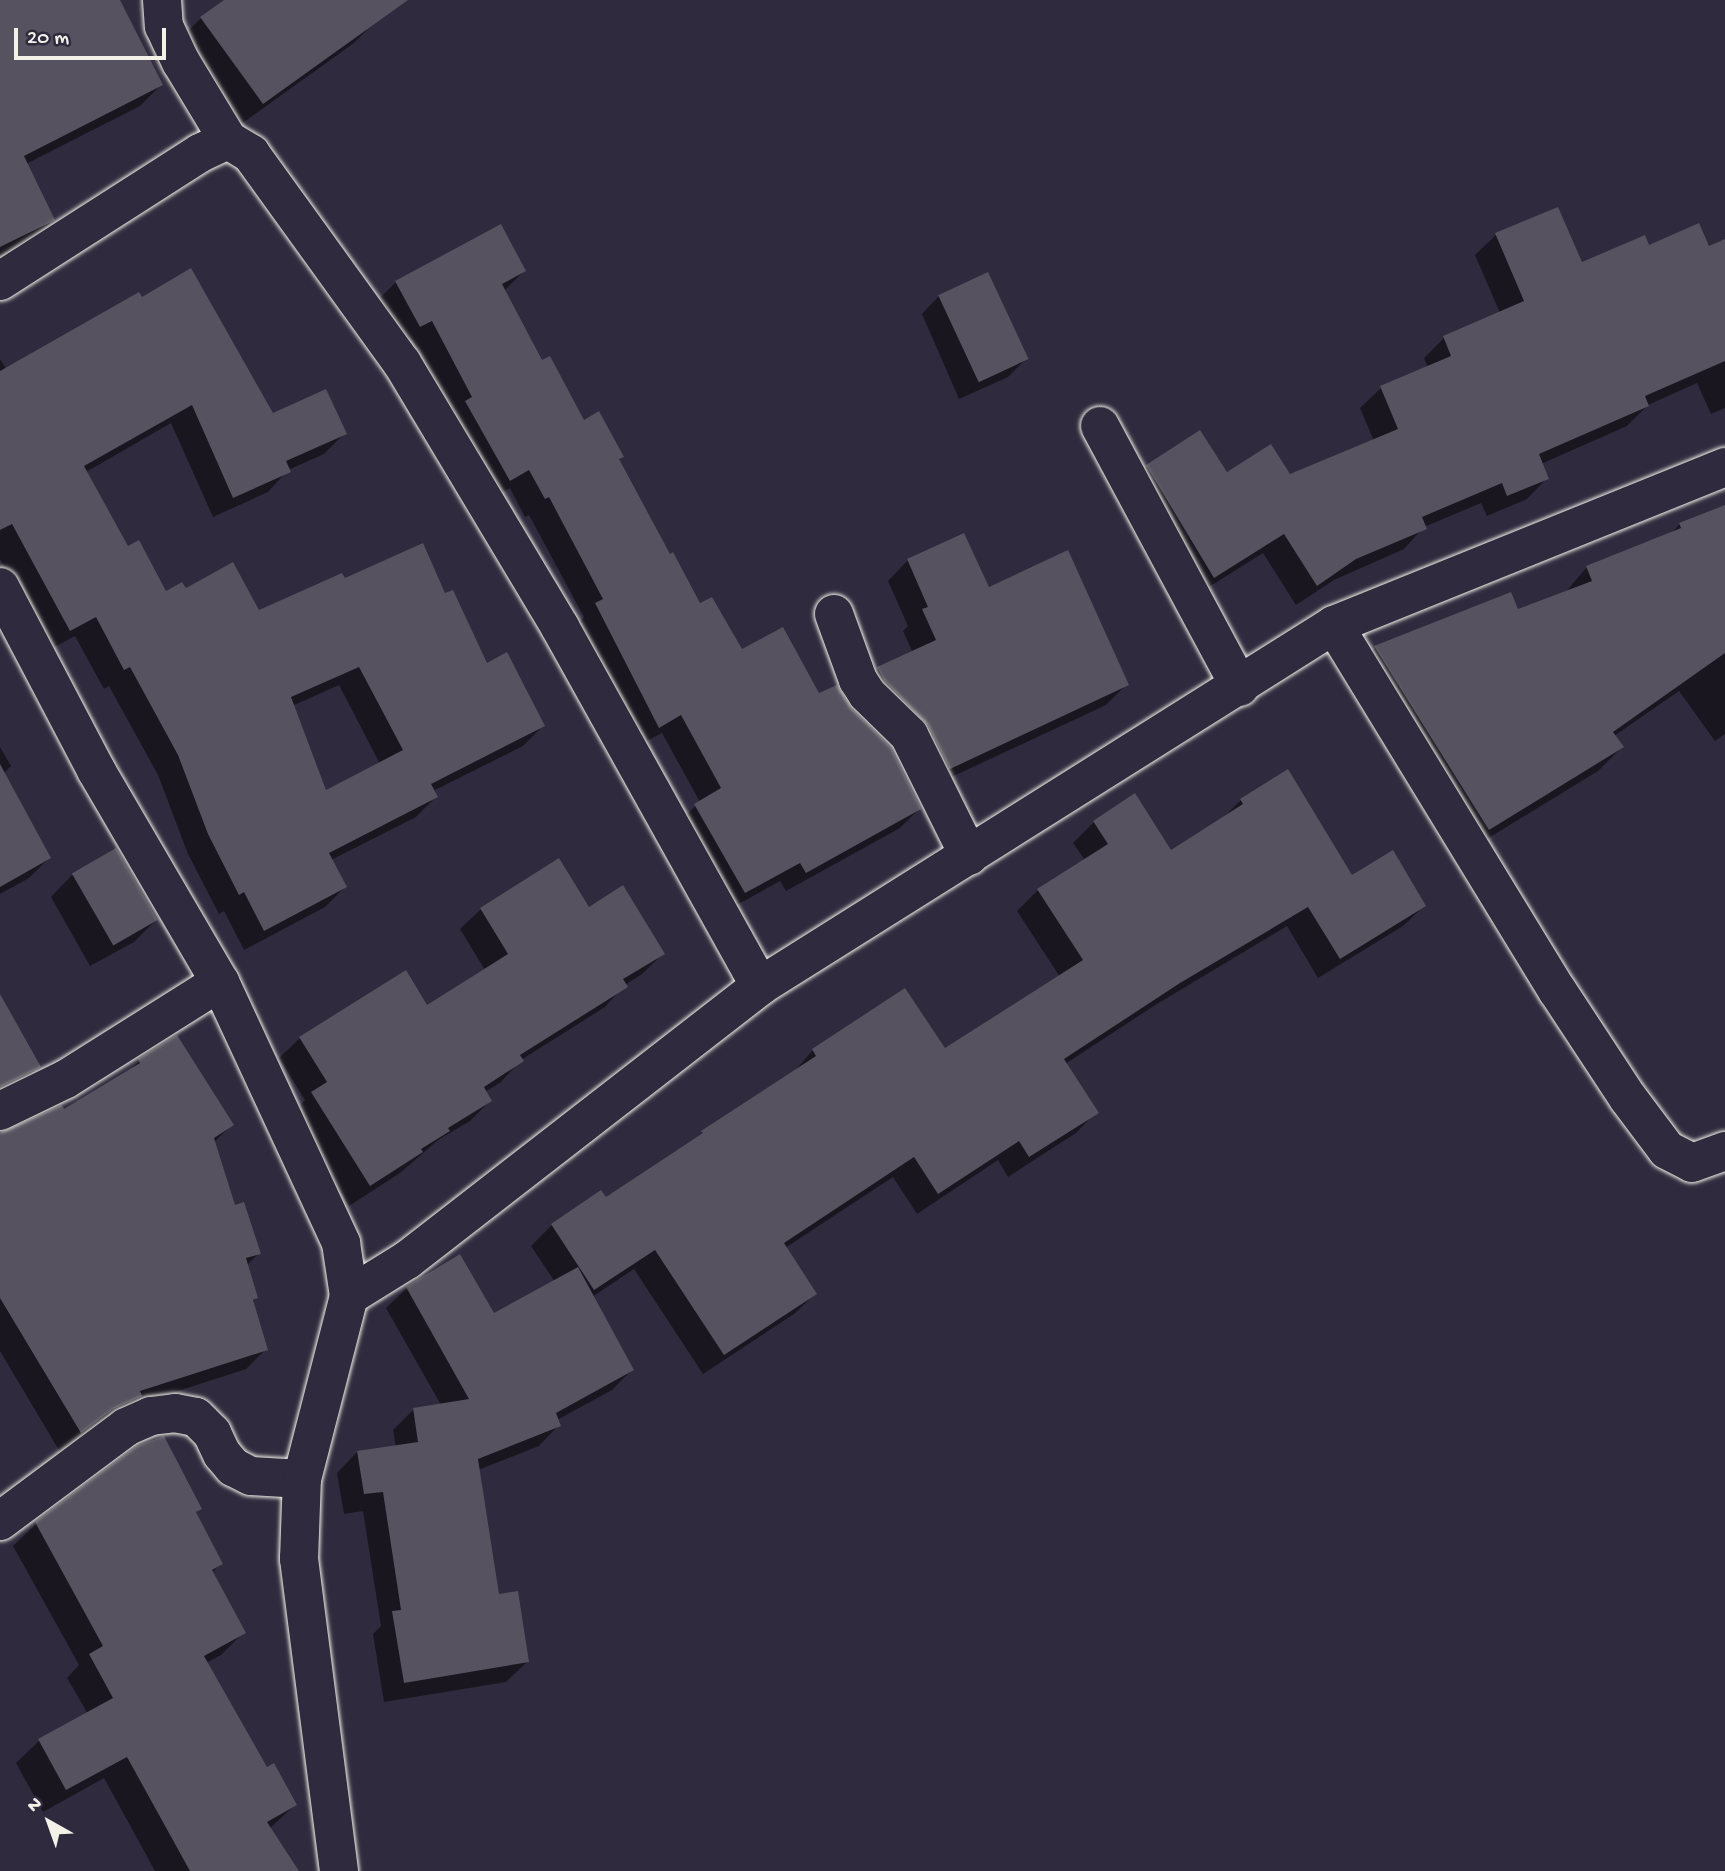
<!DOCTYPE html>
<html>
<head>
<meta charset="utf-8">
<style>
  body { margin:0 }
  #map { position:relative; width:1725px; height:1871px; overflow:hidden; background:#2f2a3d; font-family:"Gochi Hand",sans-serif }
  div>[style] { position:absolute }
  [style*='--x'] { left:calc(var(--x)*1px); top:calc(var(--y)*1px); width:calc(var(--w)*1px); rotate:calc(var(--a)*1deg) }
  .shadow>* { inset:0; background:#0007 }
  .building>* { inset:0; background:#56525f; transform-origin:0 0 }
  .roads { filter:drop-shadow(0 0 2px #f4f1e8) drop-shadow(0 0 2px #f4f1e8) }
  .minor>* { height:38px; margin:-19px; padding:0 19px; transform-origin:19px; border-radius:19px; background:#2f2a3d }
  span { translate:-50% -50%; white-space:nowrap; text-align:center; line-height:1.15; -webkit-text-stroke:7px #2f2a3d; paint-order:stroke }
  .north { position:absolute; left:14px; top:1787px; width:70px; height:70px; -webkit-text-stroke:5px #2f2a3d; paint-order:stroke; rotate:320deg; font-size:19px; font-weight:700; line-height:28px; text-align:center; color:#f4f1e8 }
  .north::after { content:''; display:block; margin:auto; width:24px; height:32px; background:#f4f1e8; clip-path:polygon(50% 0,100% 100%,50% 72%,0 100%) }
  .scale { position:absolute; left:14px; top:28px; width:152px; height:32px; box-sizing:border-box; border:4px solid #f4f1e8; border-top:0; padding-left:9px; font-size:21px; line-height:24px; white-space:nowrap; color:#f4f1e8; -webkit-text-stroke:5px #2f2a3d; paint-order:stroke }
</style>
</head>
<body>
<div id="map">
  <div class="shadow">
    <div style="clip-path:polygon(0 0,118px 0,161px 85px,140px 106px,26px 164px,53px 220px,31px 241px,0 256px)"></div>
    <div style="clip-path:polygon(227px 0,360px 0,375px 22px,354px 43px,241px 124px,180px 39px,201px 18px)"></div>
    <div style="clip-path:polygon(1557px 209px,1581px 265px,1648px 247px,1708px 248px,1725px 241px,1725px 408px,1711px 414px,1697px 383px,1648px 405px,1627px 426px,1541px 464px,1547px 478px,1527px 499px,1487px 516px,1481px 503px,1424px 527px,1404px 549px,1334px 580px,1296px 605px,1263px 553px,1193px 597px,1126px 487px,1147px 466px,1289px 476px,1374px 441px,1360px 408px,1381px 388px,1428px 368px,1424px 358px,1444px 338px,1500px 313px,1475px 255px,1496px 235px)"></div>
    <div style="clip-path:polygon(524px 271px,504px 291px,541px 362px,583px 422px,621px 457px,618px 460px,669px 556px,700px 605px,742px 651px,818px 696px,919px 809px,900px 828px,786px 891px,780px 881px,726px 911px,676px 824px,700px 802px,662px 733px,639px 745px,577px 624px,584px 617px,529px 515px,525px 517px,510px 488px,490px 499px,453px 415px,412px 339px,400px 345px,377px 301px,396px 282px)"></div>
    <div style="clip-path:polygon(939px 296px,1026px 359px,1008px 377px,959px 399px,922px 314px)"></div>
    <div style="clip-path:polygon(evenodd,0 359px,7px 370px,273px 415px,344px 434px,324px 454px,288px 470px,268px 492px,213px 517px,171px 423px,86px 472px,127px 548px,165px 593px,185px 590px,259px 613px,344px 581px,444px 595px,486px 665px,543px 726px,523px 746px,433px 791px,436px 797px,416px 817px,331px 860px,345px 887px,325px 907px,244px 950px,224px 911px,219px 914px,188px 854px,158px 775px,109px 686px,104px 689px,75px 636px,49px 650px,0 559px,0 359px,339px 685px,380px 764px,325px 792px,292px 706px,339px 685px)"></div>
    <div style="clip-path:polygon(1725px 506px,1725px 734px,1715px 741px,1679px 691px,1614px 736px,1622px 747px,1598px 771px,1464px 853px,1351px 672px,1375px 648px,1517px 612px,1564px 594px,1587px 567px,1670px 534px,1680px 524px)"></div>
    <div style="clip-path:polygon(908px 560px,988px 589px,1126px 685px,1106px 705px,930px 787px,858px 689px,878px 669px,913px 653px,903px 631px,908px 626px,888px 581px)"></div>
    <div style="clip-path:polygon(0 747px,11px 766px,3px 774px,49px 858px,29px 878px,0 894px)"></div>
    <div style="clip-path:polygon(1241px 800px,1352px 877px,1424px 906px,1403px 926px,1318px 978px,1287px 926px,1157px 1004px,1065px 1064px,1096px 1112px,1076px 1133px,1008px 1177px,998px 1160px,917px 1214px,893px 1177px,785px 1248px,815px 1294px,794px 1314px,703px 1374px,634px 1269px,592px 1297px,632px 1370px,612px 1390px,557px 1420px,559px 1425px,539px 1446px,478px 1470px,498px 1596px,527px 1662px,506px 1682px,384px 1702px,373px 1634px,381px 1626px,363px 1511px,344px 1514px,337px 1473px,357px 1452px,396px 1447px,393px 1430px,414px 1409px,441px 1405px,386px 1308px,407px 1288px,493px 1315px,555px 1282px,531px 1246px,552px 1225px,601px 1193px,605px 1199px,693px 1141px,793px 1073px,813px 1050px,944px 1051px,1060px 977px,1017px 911px,1038px 890px,1085px 860px,1073px 843px,1094px 822px,1170px 852px,1221px 820px)"></div>
    <div style="clip-path:polygon(72px 875px,156px 920px,134px 942px,90px 966px,51px 897px)"></div>
    <div style="clip-path:polygon(481px 909px,589px 909px,663px 954px,642px 974px,625px 985px,605px 1007px,521px 1060px,501px 1082px,485px 1092px,490px 1101px,470px 1121px,438px 1140px,400px 1173px,349px 1206px,292px 1114px,305px 1100px,279px 1058px,300px 1038px,426px 1007px,485px 970px,460px 929px)"></div>
    <div style="clip-path:polygon(0 997px,38px 1067px,18px 1087px,0 1097px)"></div>
    <div style="clip-path:polygon(139px 1061px,232px 1125px,213px 1143px,234px 1207px,259px 1253px,247px 1265px,256px 1298px,252px 1303px,266px 1349px,246px 1369px,129px 1407px,120px 1416px,91px 1429px,60px 1452px,0 1351px,0 1134px,63px 1111px,128px 1072px)"></div>
    <div style="clip-path:polygon(200px 1509px,194px 1514px,221px 1563px,212px 1573px,244px 1632px,221px 1655px,206px 1663px,266px 1769px,295px 1805px,269px 1829px,297px 1871px,155px 1871px,104px 1778px,43px 1812px,16px 1763px,39px 1741px,88px 1714px,67px 1678px,79px 1665px,13px 1546px,36px 1524px)"></div>
  </div>
  <div class="building">
    <div style="clip-path:polygon(0 0,120px 0,163px 85px,24px 156px,55px 220px,0 247px)"></div>
    <div style="clip-path:polygon(224px 0,408px 0,263px 104px,200px 17px)"></div>
    <div style="clip-path:polygon(1558px 207px,1582px 262px,1645px 235px,1649px 245px,1699px 223px,1709px 246px,1725px 239px,1725px 361px,1645px 396px,1649px 406px,1539px 454px,1549px 479px,1507px 496px,1502px 483px,1422px 517px,1427px 529px,1356px 559px,1317px 586px,1284px 534px,1214px 578px,1146px 465px,1200px 430px,1227px 472px,1271px 444px,1290px 474px,1398px 429px,1380px 386px,1451px 356px,1443px 336px,1524px 301px,1495px 233px)"></div>
    <div style="clip-path:polygon(501px 224px,526px 271px,502px 284px,542px 360px,550px 356px,584px 420px,599px 411px,624px 457px,619px 459px,670px 554px,673px 552px,700px 603px,712px 597px,742px 649px,783px 627px,819px 693px,837px 685px,852px 709px,891px 748px,921px 809px,806px 873px,800px 863px,745px 893px,694px 804px,721px 788px,681px 715px,659px 728px,595px 603px,603px 599px,549px 497px,545px 499px,529px 470px,510px 481px,465px 401px,472px 397px,432px 321px,420px 327px,395px 281px)"></div>
    <div style="clip-path:polygon(evenodd,191px 268px,273px 413px,326px 389px,347px 434px,286px 461px,291px 472px,233px 498px,192px 405px,84px 466px,128px 546px,139px 540px,166px 591px,182px 582px,186px 588px,233px 562px,259px 610px,342px 573px,345px 578px,423px 543px,445px 593px,453px 590px,487px 663px,507px 652px,545px 726px,431px 784px,438px 797px,329px 853px,347px 887px,264px 931px,244px 892px,239px 895px,208px 834px,178px 755px,130px 667px,124px 670px,96px 617px,70px 631px,12px 524px,0 530px,0 371px,139px 292px,142px 297px,191px 268px,359px 667px,403px 750px,326px 790px,291px 697px,359px 667px)"></div>
    <div style="left:988px;top:272px;width:96px;height:55px;rotate:65deg"></div>
    <div style="clip-path:polygon(1725px 505px,1725px 653px,1613px 732px,1624px 747px,1489px 830px,1374px 646px,1511px 592px,1518px 609px,1592px 581px,1586px 566px,1681px 528px,1679px 523px)"></div>
    <div style="clip-path:polygon(964px 533px,989px 587px,1068px 550px,1129px 685px,950px 769px,928px 725px,884px 680px,877px 667px,936px 640px,922px 609px,928px 607px,907px 559px)"></div>
    <div style="clip-path:polygon(0 764px,51px 858px,0 887px)"></div>
    <div style="clip-path:polygon(1288px 769px,1352px 875px,1393px 850px,1426px 906px,1340px 959px,1308px 907px,1180px 983px,1064px 1059px,1099px 1113px,1029px 1157px,1019px 1141px,938px 1194px,914px 1157px,784px 1243px,817px 1294px,724px 1355px,655px 1250px,594px 1290px,551px 1224px,601px 1190px,606px 1197px,703px 1133px,701px 1131px,816px 1056px,812px 1049px,905px 988px,945px 1048px,1083px 960px,1037px 889px,1108px 844px,1093px 821px,1135px 793px,1171px 850px,1243px 804px,1240px 799px)"></div>
    <div style="left:116px;top:848px;width:83px;height:51px;rotate:60deg"></div>
    <div style="clip-path:polygon(559px 858px,589px 907px,623px 885px,665px 954px,623px 979px,628px 987px,520px 1055px,524px 1061px,484px 1087px,492px 1101px,448px 1128px,450px 1131px,421px 1149px,423px 1152px,370px 1186px,311px 1092px,327px 1082px,299px 1037px,406px 970px,427px 1005px,508px 954px,480px 908px)"></div>
    <div style="clip-path:polygon(0 994px,41px 1067px,0 1087px)"></div>
    <div style="clip-path:polygon(177px 1035px,234px 1125px,214px 1138px,235px 1205px,244px 1202px,261px 1254px,246px 1258px,258px 1298px,253px 1300px,268px 1350px,140px 1391px,142px 1396px,113px 1409px,81px 1433px,0 1298px,0 1133px,62px 1105px,64px 1109px,140px 1063px,138px 1059px)"></div>
    <div style="clip-path:polygon(460px 1254px,494px 1313px,578px 1267px,634px 1370px,556px 1413px,561px 1426px,478px 1459px,499px 1594px,518px 1591px,529px 1662px,404px 1683px,392px 1611px,401px 1610px,383px 1492px,364px 1494px,357px 1451px,418px 1442px,413px 1408px,469px 1399px,406px 1287px)"></div>
    <div style="clip-path:polygon(164px 1436px,202px 1509px,196px 1512px,223px 1564px,212px 1570px,246px 1633px,204px 1656px,267px 1767px,274px 1763px,297px 1805px,267px 1822px,299px 1871px,190px 1871px,127px 1757px,66px 1790px,38px 1739px,113px 1698px,89px 1654px,103px 1646px,35px 1522px,137px 1446px)"></div>
  </div>
  <div class="roads">
    <div class="minor">
      <div style="--x:162;--y:0;--w:26;--a:86"></div>
      <div style="--x:164;--y:26;--w:40;--a:65"></div>
      <div style="--x:181;--y:62;--w:91;--a:58.9"></div>
      <div style="--x:228;--y:140;--w:27;--a:31"></div>
      <div style="--x:251;--y:154;--w:258;--a:54.2"></div>
      <div style="--x:402;--y:363;--w:308;--a:59.1"></div>
      <div style="--x:560;--y:627;--w:411;--a:60.9"></div>
      <div style="--x:0;--y:281;--w:237;--a:-32.6"></div>
      <div style="--x:200;--y:153;--w:31;--a:-25"></div>
      <div style="--x:1100;--y:426;--w:296;--a:61.8"></div>
      <div style="--x:0;--y:587;--w:207;--a:62.3"></div>
      <div style="--x:96;--y:770;--w:246;--a:59.7"></div>
      <div style="--x:220;--y:982;--w:288;--a:65.1"></div>
      <div style="--x:341;--y:1243;--w:54;--a:81.4"></div>
      <div style="--x:349;--y:1296;--w:68;--a:-31.8"></div>
      <div style="--x:407;--y:1260;--w:447;--a:-37.8"></div>
      <div style="--x:760;--y:986;--w:678;--a:-32.17"></div>
      <div style="--x:1334;--y:625;--w:422;--a:-22"></div>
      <div style="--x:834;--y:614;--w:70;--a:70"></div>
      <div style="--x:858;--y:680;--w:17;--a:57"></div>
      <div style="--x:867;--y:694;--w:59;--a:44.3"></div>
      <div style="--x:909;--y:735;--w:135;--a:63.6"></div>
      <div style="--x:1334;--y:625;--w:428;--a:58.6"></div>
      <div style="--x:1557;--y:990;--w:129;--a:56.7"></div>
      <div style="--x:1628;--y:1098;--w:65;--a:53.1"></div>
      <div style="--x:1667;--y:1150;--w:28;--a:27"></div>
      <div style="--x:1692;--y:1163;--w:35;--a:-20"></div>
      <div style="--x:0;--y:1111;--w:73;--a:-25.9"></div>
      <div style="--x:66;--y:1079;--w:182;--a:-32.2"></div>
      <div style="--x:0;--y:1521;--w:157;--a:-36.7"></div>
      <div style="--x:126;--y:1427;--w:27;--a:-24"></div>
      <div style="--x:151;--y:1416;--w:24;--a:-7"></div>
      <div style="--x:175;--y:1413;--w:21;--a:11"></div>
      <div style="--x:196;--y:1417;--w:23;--a:45"></div>
      <div style="--x:212;--y:1433;--w:23;--a:65"></div>
      <div style="--x:222;--y:1454;--w:17;--a:50"></div>
      <div style="--x:233;--y:1467;--w:20;--a:27"></div>
      <div style="--x:251;--y:1476;--w:51;--a:3.4"></div>
      <div style="--x:339;--y:1871;--w:315;--a:-97.3"></div>
      <div style="--x:299;--y:1559;--w:80;--a:-87.9"></div>
      <div style="--x:302;--y:1479;--w:189;--a:-75.6"></div>
    </div>
  </div>
  <div class="north">N</div>
  <div class="scale">20 m</div>
</div>
</body>
</html>
